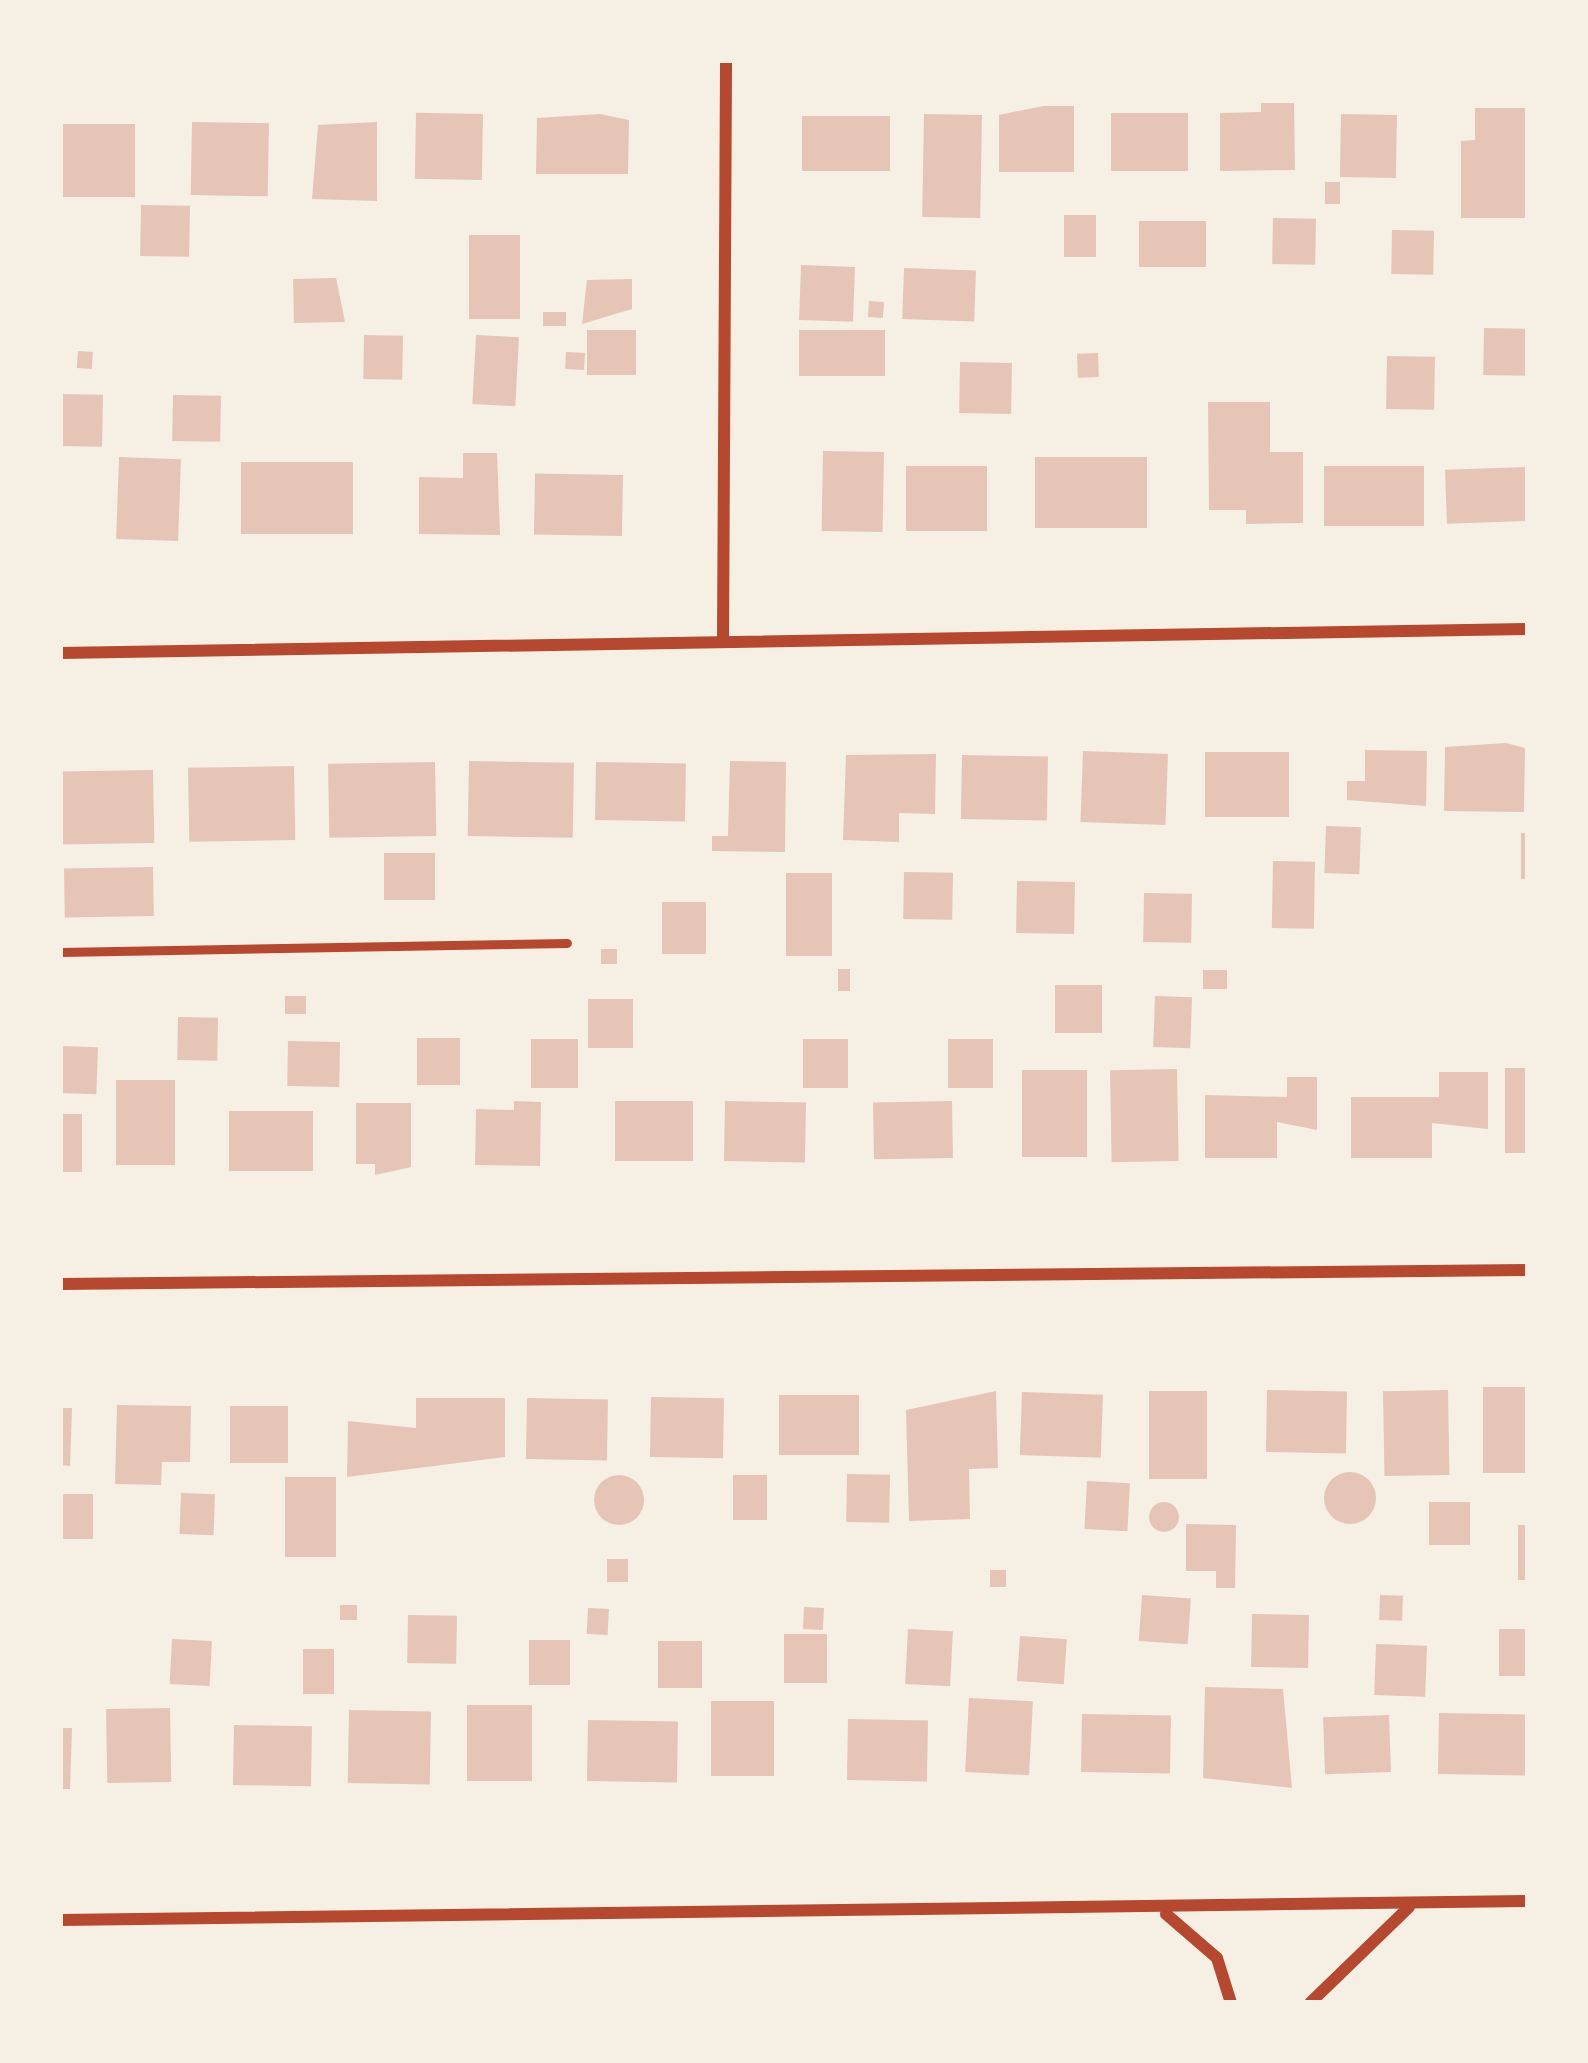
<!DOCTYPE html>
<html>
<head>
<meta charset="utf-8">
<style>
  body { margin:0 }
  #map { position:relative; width:1588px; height:2063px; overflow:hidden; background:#f6efe4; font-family:Arial,sans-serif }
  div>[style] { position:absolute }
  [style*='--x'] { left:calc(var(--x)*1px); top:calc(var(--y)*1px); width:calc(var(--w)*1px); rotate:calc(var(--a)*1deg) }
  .building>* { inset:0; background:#e6c5b7; transform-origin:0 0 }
  .round { border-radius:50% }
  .service>* { height:9px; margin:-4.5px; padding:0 4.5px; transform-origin:4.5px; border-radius:4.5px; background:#b5482f }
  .minor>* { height:12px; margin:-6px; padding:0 6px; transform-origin:6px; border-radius:6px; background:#b5482f }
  span { translate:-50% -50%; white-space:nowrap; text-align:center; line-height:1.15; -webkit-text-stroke:9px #f6efe4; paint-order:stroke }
  .frame { position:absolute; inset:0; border:63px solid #f6efe4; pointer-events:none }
</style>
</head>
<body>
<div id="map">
  <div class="building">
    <div style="clip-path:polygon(1261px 103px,1294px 103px,1295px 170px,1220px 171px,1220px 113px,1261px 112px)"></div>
    <div style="clip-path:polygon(1043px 106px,1074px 106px,1074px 172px,999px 172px,999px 115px)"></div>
    <div style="clip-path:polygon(1475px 108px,1528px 108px,1528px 218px,1461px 218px,1461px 141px,1475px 140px)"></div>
    <div style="left:1111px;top:113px;width:77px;height:58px"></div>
    <div style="left:483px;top:114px;width:66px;height:67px;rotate:91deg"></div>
    <div style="clip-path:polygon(600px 114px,629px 120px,628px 174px,536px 174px,537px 118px)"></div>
    <div style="left:924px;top:114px;width:58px;height:103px;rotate:1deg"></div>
    <div style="left:1341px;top:114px;width:56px;height:63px;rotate:1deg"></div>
    <div style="left:802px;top:116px;width:88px;height:55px"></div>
    <div style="left:192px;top:122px;width:77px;height:73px;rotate:1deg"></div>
    <div style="clip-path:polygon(377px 122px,377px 201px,312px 199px,318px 125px)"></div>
    <div style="left:60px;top:124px;width:75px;height:73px"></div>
    <div style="left:1340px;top:182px;width:22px;height:15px;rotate:90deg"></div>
    <div style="left:141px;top:205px;width:49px;height:51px;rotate:1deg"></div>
    <div style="left:1096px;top:215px;width:42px;height:32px;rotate:90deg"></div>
    <div style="left:1273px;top:218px;width:43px;height:46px;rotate:1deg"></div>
    <div style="left:1206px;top:221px;width:46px;height:67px;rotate:90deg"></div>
    <div style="left:1392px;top:230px;width:42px;height:44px;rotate:1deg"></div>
    <div style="left:469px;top:235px;width:51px;height:84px"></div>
    <div style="left:801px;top:265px;width:54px;height:55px;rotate:2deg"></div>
    <div style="left:904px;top:268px;width:72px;height:51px;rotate:2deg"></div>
    <div style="clip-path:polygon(336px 278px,345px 322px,294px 323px,293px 279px)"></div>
    <div style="clip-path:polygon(632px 279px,632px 309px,582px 324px,587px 280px)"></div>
    <div style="left:869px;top:301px;width:15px;height:16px;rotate:4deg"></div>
    <div style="left:543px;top:312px;width:23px;height:14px"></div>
    <div style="left:1484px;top:328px;width:44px;height:47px;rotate:1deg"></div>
    <div style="left:636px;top:330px;width:45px;height:49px;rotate:90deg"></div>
    <div style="left:799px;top:330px;width:86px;height:46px"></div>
    <div style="left:364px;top:335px;width:39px;height:44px;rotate:1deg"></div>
    <div style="left:476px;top:335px;width:43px;height:69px;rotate:3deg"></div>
    <div style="left:78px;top:351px;width:15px;height:17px;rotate:4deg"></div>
    <div style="left:566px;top:352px;width:19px;height:17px;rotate:3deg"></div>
    <div style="left:1098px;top:353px;width:24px;height:21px;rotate:88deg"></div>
    <div style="left:1387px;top:356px;width:48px;height:53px;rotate:1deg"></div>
    <div style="left:960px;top:362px;width:52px;height:51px;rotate:1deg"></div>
    <div style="left:60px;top:394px;width:43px;height:52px;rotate:1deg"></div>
    <div style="left:173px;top:395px;width:48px;height:46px;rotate:1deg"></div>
    <div style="clip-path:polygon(1208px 402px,1270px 402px,1270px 452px,1303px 452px,1303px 523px,1246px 524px,1246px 510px,1209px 510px)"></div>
    <div style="left:823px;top:451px;width:61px;height:80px;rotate:1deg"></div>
    <div style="clip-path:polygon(463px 453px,497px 453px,500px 535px,419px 534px,419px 477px,463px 478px)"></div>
    <div style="left:119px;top:457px;width:62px;height:82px;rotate:2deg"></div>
    <div style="left:1035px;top:457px;width:112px;height:71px"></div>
    <div style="left:353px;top:462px;width:72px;height:112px;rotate:90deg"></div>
    <div style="left:987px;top:466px;width:65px;height:81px;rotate:90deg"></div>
    <div style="left:1424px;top:466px;width:60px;height:100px;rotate:90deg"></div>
    <div style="left:1526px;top:467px;width:54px;height:81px;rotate:88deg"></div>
    <div style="left:623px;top:475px;width:61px;height:88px;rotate:91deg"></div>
    <div style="clip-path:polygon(1506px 743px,1525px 748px,1524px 812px,1444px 811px,1445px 747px)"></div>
    <div style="clip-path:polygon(1365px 750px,1427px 751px,1426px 806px,1347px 800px,1347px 781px,1365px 781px)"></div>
    <div style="left:1083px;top:751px;width:85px;height:71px;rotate:2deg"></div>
    <div style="left:1205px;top:752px;width:84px;height:65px"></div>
    <div style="clip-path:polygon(936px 754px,935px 814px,899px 813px,899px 842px,843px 840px,846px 755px)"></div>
    <div style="left:962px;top:755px;width:86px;height:64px;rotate:1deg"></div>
    <div style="left:469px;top:761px;width:105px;height:75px;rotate:1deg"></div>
    <div style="clip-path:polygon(730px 761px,786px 762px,785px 852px,712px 851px,712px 836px,728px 836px)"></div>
    <div style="left:435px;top:762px;width:74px;height:107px;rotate:89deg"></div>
    <div style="left:596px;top:762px;width:90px;height:58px;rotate:1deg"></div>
    <div style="left:294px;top:766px;width:74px;height:106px;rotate:89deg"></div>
    <div style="left:153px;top:770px;width:73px;height:93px;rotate:89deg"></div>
    <div style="left:1326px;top:826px;width:35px;height:47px;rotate:2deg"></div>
    <div style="left:1521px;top:833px;width:7px;height:46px"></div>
    <div style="left:435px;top:853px;width:47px;height:51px;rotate:90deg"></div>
    <div style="left:1273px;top:861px;width:42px;height:67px;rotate:1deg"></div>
    <div style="left:153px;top:867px;width:49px;height:89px;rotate:89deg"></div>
    <div style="left:904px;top:872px;width:49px;height:47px;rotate:1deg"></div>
    <div style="left:786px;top:873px;width:46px;height:83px"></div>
    <div style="left:1017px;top:881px;width:58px;height:52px;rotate:1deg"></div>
    <div style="left:1144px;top:893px;width:48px;height:49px;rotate:1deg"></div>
    <div style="left:662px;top:902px;width:44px;height:52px"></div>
    <div style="left:601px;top:949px;width:16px;height:15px"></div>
    <div style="left:838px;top:969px;width:12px;height:22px"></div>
    <div style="left:1203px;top:970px;width:24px;height:19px"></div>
    <div style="left:1055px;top:985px;width:47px;height:48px"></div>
    <div style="left:306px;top:996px;width:18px;height:21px;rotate:90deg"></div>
    <div style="left:1155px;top:996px;width:37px;height:51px;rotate:2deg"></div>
    <div style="left:588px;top:999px;width:45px;height:49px"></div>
    <div style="left:178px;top:1017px;width:40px;height:43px;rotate:1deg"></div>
    <div style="left:417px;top:1038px;width:43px;height:47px"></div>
    <div style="left:531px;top:1039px;width:47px;height:49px"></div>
    <div style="left:803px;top:1039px;width:45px;height:49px"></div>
    <div style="left:948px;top:1039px;width:45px;height:49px"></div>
    <div style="left:288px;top:1041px;width:52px;height:45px;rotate:1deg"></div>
    <div style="left:60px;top:1046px;width:38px;height:47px;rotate:2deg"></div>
    <div style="left:1505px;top:1068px;width:23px;height:85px"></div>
    <div style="left:1177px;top:1069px;width:92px;height:67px;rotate:89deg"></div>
    <div style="left:1022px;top:1070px;width:65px;height:87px"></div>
    <div style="clip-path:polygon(1439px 1072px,1488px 1072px,1488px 1129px,1432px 1123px,1432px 1158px,1351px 1158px,1351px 1097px,1439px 1097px)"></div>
    <div style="clip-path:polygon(1287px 1077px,1317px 1077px,1317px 1130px,1277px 1122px,1277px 1158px,1205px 1158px,1205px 1095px,1287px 1097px)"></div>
    <div style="left:116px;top:1080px;width:59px;height:85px"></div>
    <div style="clip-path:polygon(514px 1101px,541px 1102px,540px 1166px,475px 1165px,476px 1109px,514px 1110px)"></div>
    <div style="left:615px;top:1101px;width:78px;height:60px"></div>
    <div style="left:725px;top:1101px;width:81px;height:60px;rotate:1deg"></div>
    <div style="left:952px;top:1101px;width:57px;height:79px;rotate:89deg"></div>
    <div style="clip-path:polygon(356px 1103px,411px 1103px,411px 1167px,375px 1175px,375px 1164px,356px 1164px)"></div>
    <div style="left:229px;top:1111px;width:84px;height:60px"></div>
    <div style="left:60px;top:1114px;width:22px;height:58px"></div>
    <div style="left:1483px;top:1387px;width:45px;height:86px"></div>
    <div style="left:1267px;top:1390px;width:80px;height:62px;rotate:1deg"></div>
    <div style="left:1448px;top:1390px;width:85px;height:65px;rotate:89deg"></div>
    <div style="clip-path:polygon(996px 1391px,998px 1468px,969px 1469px,970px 1519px,909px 1521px,906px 1410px)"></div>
    <div style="left:1149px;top:1391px;width:58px;height:88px"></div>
    <div style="left:1022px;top:1392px;width:81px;height:63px;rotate:2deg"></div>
    <div style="left:859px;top:1395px;width:60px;height:80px;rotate:90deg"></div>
    <div style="left:651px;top:1397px;width:73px;height:60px;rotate:1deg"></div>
    <div style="clip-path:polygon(416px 1398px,505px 1398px,505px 1457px,347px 1477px,348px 1421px,416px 1428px)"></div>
    <div style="left:527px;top:1398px;width:81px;height:61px;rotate:1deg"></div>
    <div style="clip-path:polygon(117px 1405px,191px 1406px,190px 1462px,162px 1462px,161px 1485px,115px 1484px)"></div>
    <div style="left:230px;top:1406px;width:58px;height:57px"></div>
    <div style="clip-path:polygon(60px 1408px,72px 1408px,70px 1466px,60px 1465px)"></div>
    <div class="round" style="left:1324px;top:1472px;width:52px;height:52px"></div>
    <div style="left:847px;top:1474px;width:43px;height:48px;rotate:1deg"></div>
    <div style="left:733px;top:1475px;width:34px;height:45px"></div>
    <div class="round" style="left:594px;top:1475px;width:50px;height:50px"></div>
    <div style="left:285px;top:1477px;width:51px;height:80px"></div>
    <div style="left:1087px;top:1481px;width:43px;height:48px;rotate:3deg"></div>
    <div style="left:181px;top:1493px;width:34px;height:41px;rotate:2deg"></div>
    <div style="left:60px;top:1494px;width:33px;height:45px"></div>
    <div style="left:1429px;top:1502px;width:41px;height:43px"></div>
    <div class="round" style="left:1149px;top:1502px;width:30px;height:30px"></div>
    <div style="clip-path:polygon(1186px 1524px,1236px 1525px,1235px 1588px,1216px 1588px,1216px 1571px,1186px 1571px)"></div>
    <div style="left:1518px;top:1525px;width:10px;height:55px"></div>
    <div style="left:607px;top:1559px;width:21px;height:23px"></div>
    <div style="left:990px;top:1570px;width:16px;height:17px"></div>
    <div style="left:1142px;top:1595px;width:49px;height:46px;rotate:4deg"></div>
    <div style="left:1380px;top:1595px;width:23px;height:25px;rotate:2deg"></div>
    <div style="left:340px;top:1605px;width:17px;height:15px"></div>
    <div style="left:804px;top:1607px;width:20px;height:22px;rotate:3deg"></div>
    <div style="left:588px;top:1608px;width:21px;height:26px;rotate:3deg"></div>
    <div style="left:1252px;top:1614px;width:57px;height:53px;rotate:1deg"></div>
    <div style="left:408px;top:1615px;width:49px;height:48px;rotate:1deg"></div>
    <div style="left:908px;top:1629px;width:45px;height:55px;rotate:3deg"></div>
    <div style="left:1528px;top:1629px;width:47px;height:29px;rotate:90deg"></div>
    <div style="left:784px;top:1634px;width:43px;height:49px"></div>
    <div style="left:1020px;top:1636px;width:47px;height:45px;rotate:4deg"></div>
    <div style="left:172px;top:1639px;width:40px;height:45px;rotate:3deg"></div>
    <div style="left:570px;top:1640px;width:45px;height:41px;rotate:90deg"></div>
    <div style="left:702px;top:1641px;width:47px;height:44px;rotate:90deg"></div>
    <div style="left:1376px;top:1644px;width:51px;height:51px;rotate:2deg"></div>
    <div style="left:303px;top:1649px;width:31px;height:45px"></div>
    <div style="clip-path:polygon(1205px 1687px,1283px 1689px,1292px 1788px,1203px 1778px)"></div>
    <div style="left:969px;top:1698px;width:64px;height:74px;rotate:3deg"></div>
    <div style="left:711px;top:1701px;width:63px;height:75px"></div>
    <div style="left:467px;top:1705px;width:65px;height:76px"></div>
    <div style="left:170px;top:1708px;width:74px;height:64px;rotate:89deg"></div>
    <div style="left:349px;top:1710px;width:82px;height:73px;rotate:1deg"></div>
    <div style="left:1439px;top:1713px;width:89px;height:61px;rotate:1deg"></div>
    <div style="left:1082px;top:1714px;width:89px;height:58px;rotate:1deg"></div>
    <div style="left:1389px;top:1715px;width:57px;height:66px;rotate:88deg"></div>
    <div style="left:848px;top:1719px;width:80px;height:61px;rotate:1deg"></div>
    <div style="left:588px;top:1720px;width:90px;height:61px;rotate:1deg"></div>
    <div style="left:234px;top:1725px;width:78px;height:60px;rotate:1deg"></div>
    <div style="clip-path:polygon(60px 1728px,72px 1728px,70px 1789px,60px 1789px)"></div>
  </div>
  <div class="service">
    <div style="--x:60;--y:952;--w:507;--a:-1.02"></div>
  </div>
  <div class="minor">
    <div style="--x:723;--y:641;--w:581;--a:-89.7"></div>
    <div style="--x:60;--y:653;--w:1468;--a:-0.94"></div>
    <div style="--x:60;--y:1284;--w:1468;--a:-0.55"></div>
    <div style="--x:1166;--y:1914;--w:67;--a:40.8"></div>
    <div style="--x:1217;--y:1958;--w:47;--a:72.7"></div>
    <div style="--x:60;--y:1920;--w:1468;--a:-0.74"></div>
    <div style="--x:1310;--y:2003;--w:138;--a:-44.1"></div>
  </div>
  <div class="frame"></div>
</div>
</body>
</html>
